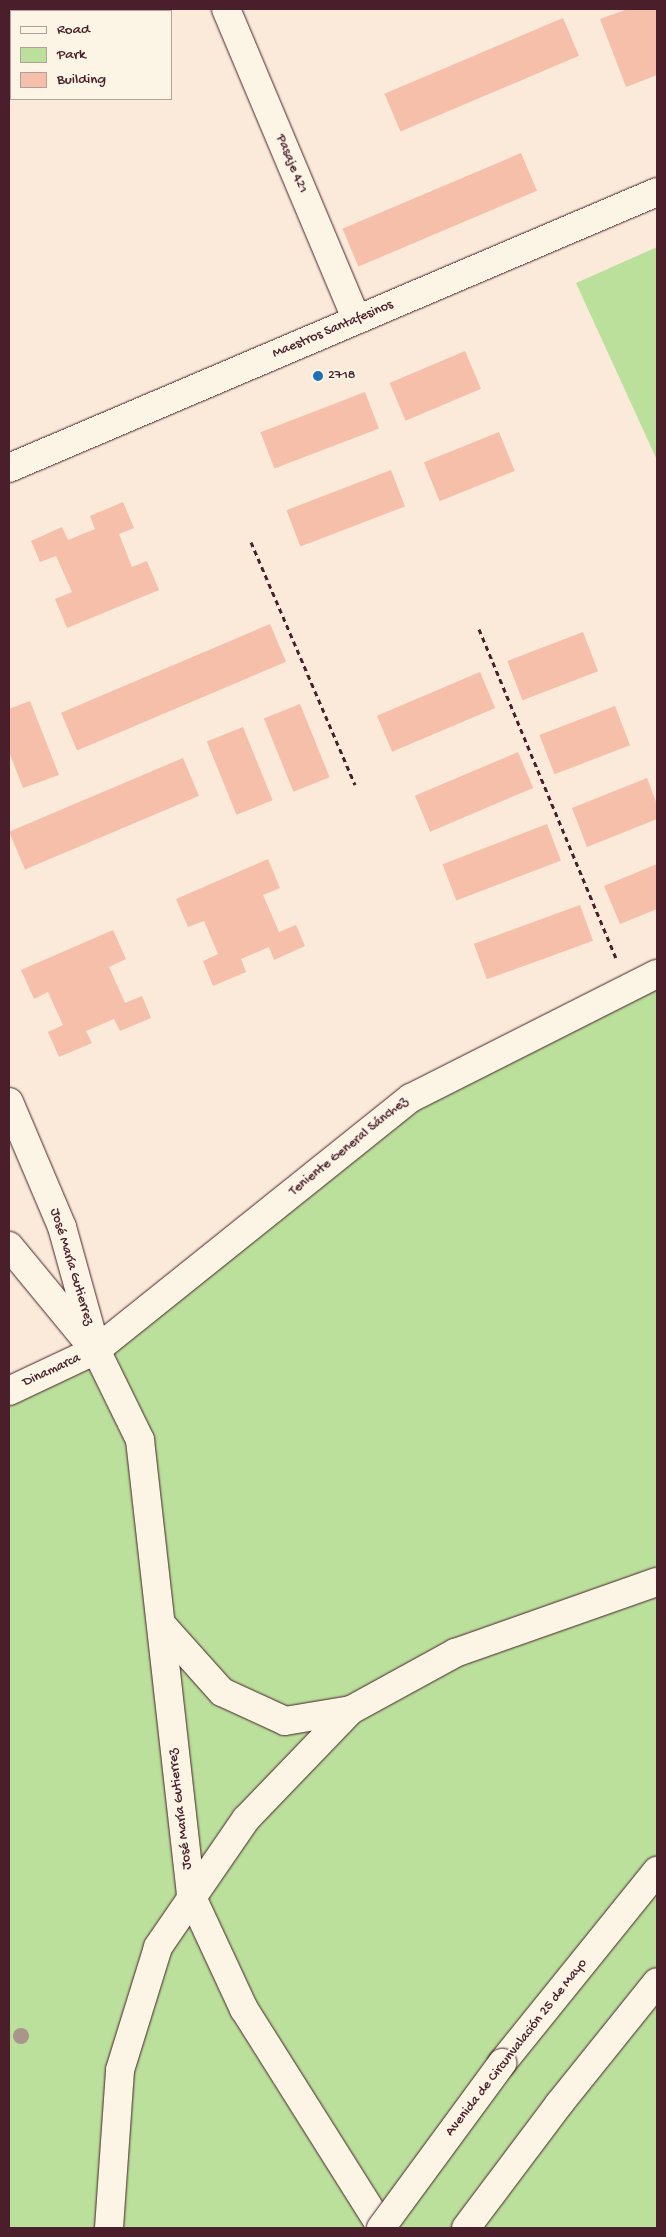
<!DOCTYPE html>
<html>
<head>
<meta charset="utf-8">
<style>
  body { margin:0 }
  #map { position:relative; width:666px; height:2237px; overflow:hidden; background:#fbead9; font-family:"Gochi Hand",sans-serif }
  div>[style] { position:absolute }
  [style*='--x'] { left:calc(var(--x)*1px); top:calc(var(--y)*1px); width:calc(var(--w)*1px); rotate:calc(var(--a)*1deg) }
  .green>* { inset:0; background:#bae09b }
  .building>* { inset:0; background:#f6bfa9; transform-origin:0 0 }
  .path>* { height:3px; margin-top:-1.5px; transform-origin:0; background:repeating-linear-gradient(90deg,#4a1f2b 0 5px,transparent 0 9px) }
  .roads { filter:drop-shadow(0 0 1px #4a1f2b) drop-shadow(0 0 1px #4a1f2b) }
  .street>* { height:28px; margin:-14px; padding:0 14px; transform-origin:14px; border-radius:14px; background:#fcf5e5 }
  .secondary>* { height:28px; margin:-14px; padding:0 14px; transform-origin:14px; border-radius:14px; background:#fcf5e5 }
  .highway>* { height:28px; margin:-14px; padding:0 14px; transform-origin:14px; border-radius:14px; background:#fcf5e5 }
  .bridges { filter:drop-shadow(0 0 1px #4a1f2b) drop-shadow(0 0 1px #4a1f2b) }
  .highway-bridge>* { height:28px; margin:-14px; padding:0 14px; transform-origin:14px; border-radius:14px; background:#fcf5e5 }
  .trees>* { width:16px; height:16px; margin:-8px; border-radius:50%; background:#a99589 }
  .dots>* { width:14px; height:14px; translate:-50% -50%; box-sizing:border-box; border:2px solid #fcf5e5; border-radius:50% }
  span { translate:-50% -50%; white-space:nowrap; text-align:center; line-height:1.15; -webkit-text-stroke:4px #fcf5e5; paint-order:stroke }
  .street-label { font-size:14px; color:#4a1f2b }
  .poi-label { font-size:14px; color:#4a1f2b }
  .left { translate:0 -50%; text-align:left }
  .frame { position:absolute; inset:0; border:10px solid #4a1f2b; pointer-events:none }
  .legend { position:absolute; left:10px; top:10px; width:162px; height:90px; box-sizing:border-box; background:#fcf5e5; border:1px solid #b59f9b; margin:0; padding:6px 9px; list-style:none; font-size:15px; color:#4a1f2b }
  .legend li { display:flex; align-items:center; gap:10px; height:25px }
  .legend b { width:25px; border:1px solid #b59f9b }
</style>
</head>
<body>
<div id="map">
  <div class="green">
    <div style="clip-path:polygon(657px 247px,657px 460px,576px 283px)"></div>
    <div style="clip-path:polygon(657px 974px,657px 2228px,9px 2228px,9px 1391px,96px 1350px,411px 1098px)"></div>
  </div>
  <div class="building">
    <div style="clip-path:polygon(628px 9px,657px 9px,657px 75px,626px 87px,600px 19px)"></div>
    <div style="left:563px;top:18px;width:41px;height:194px;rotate:67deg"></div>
    <div style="left:521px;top:153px;width:41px;height:194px;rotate:67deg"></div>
    <div style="left:465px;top:351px;width:41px;height:82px;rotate:67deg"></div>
    <div style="left:365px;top:392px;width:39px;height:112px;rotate:69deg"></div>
    <div style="left:499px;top:432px;width:42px;height:81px;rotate:68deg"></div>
    <div style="left:391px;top:470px;width:39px;height:112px;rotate:69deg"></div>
    <div style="clip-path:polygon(123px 502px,134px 528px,119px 534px,132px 567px,147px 561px,159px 590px,67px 628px,55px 599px,72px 592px,56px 556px,40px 562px,31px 541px,62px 527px,68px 540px,95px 529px,90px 516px)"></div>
    <div style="left:270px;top:624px;width:41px;height:227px;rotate:67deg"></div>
    <div style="left:583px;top:632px;width:42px;height:81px;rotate:69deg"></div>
    <div style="left:480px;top:672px;width:39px;height:112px;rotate:67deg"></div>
    <div style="clip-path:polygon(30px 701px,59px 775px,23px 788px,9px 752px,9px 709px)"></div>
    <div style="left:300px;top:704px;width:79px;height:39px;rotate:68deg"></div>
    <div style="left:615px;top:706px;width:42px;height:81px;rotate:69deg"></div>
    <div style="left:243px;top:727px;width:79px;height:39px;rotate:68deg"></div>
    <div style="left:518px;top:752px;width:39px;height:112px;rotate:67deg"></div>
    <div style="left:183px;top:758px;width:41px;height:189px;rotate:67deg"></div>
    <div style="clip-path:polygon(647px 778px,657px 804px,657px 819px,587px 847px,572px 808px)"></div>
    <div style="left:547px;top:824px;width:39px;height:112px;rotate:69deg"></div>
    <div style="clip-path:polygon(268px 859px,280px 888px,263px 895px,279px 932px,296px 925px,305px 946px,274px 960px,269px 947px,241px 959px,246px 972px,213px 986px,203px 961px,218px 954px,204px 921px,188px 927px,176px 899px)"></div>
    <div style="clip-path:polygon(657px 864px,657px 909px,620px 924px,604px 886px)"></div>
    <div style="left:580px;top:905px;width:38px;height:113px;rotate:70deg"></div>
    <div style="clip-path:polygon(113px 930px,126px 959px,109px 967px,125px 1003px,142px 996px,151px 1018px,120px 1031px,114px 1019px,86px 1031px,92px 1043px,59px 1057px,48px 1032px,63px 1025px,48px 992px,34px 999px,21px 970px)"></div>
  </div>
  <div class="path">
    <div style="--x:251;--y:542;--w:264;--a:66.8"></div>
    <div style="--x:479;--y:629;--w:356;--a:67.4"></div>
  </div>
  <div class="roads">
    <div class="street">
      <div style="--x:226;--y:9;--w:337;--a:67.2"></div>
      <div style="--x:9;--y:468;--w:704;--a:-23.07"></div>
      <div style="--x:9;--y:1391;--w:96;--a:-25.2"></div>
      <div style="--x:96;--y:1350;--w:403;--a:-38.7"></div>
      <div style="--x:411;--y:1098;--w:275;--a:-26.8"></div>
    </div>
    <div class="secondary">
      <div style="--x:9;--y:1102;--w:136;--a:67"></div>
      <div style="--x:62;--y:1227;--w:128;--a:74.5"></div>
      <div style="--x:96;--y:1350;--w:100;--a:63.9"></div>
      <div style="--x:140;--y:1440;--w:458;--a:83.6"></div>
      <div style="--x:191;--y:1895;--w:126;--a:65.1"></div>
      <div style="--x:244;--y:2009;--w:259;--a:57.8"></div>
      <div style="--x:9;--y:1246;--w:126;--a:50.5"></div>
    </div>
    <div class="highway">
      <div style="--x:162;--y:1625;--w:90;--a:48.2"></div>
      <div style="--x:222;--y:1692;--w:69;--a:24.7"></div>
      <div style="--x:285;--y:1721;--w:67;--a:-9.5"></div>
      <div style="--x:502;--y:2063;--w:247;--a:-51.1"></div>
      <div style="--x:109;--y:2228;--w:158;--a:-86"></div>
      <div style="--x:120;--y:2070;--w:129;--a:-72.8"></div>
      <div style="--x:158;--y:1947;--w:155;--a:-55.5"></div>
      <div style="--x:246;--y:1819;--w:151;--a:-46.1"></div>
      <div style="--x:351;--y:1710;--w:119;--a:-28.7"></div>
      <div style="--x:455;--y:1653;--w:214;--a:-19.4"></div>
      <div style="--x:466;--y:2228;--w:155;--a:-53.1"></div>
      <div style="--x:559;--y:2104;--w:156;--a:-51.2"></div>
    </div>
  </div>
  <div class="bridges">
    <div class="highway-bridge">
      <div style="--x:381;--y:2228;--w:205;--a:-53.7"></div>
    </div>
  </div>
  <div class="trees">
    <div style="left:21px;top:2036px"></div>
  </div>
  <div class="dots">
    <div style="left:318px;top:376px;background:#1f6fb2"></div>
  </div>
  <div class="street-label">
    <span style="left:291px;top:164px;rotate:67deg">Pasaje 421</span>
    <span style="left:333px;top:330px;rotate:-23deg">Maestros Santafesinos</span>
    <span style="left:349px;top:1147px;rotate:-39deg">Teniente General Sánchez</span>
    <span style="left:71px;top:1267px;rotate:73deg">José María Gutierrez</span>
    <span style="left:52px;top:1371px;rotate:-25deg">Dinamarca</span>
    <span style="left:181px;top:1809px;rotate:-97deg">José María Gutierrez</span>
    <span style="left:517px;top:2048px;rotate:-52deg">Avenida de Circunvalación 25 de Mayo</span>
  </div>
  <div class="poi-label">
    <span class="left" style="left:328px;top:376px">2718</span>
  </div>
  <div class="frame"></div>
  <ul class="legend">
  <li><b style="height:6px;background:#fcf5e5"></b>Road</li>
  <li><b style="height:14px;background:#bae09b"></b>Park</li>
  <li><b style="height:14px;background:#f6bfa9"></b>Building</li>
  </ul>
</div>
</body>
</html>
